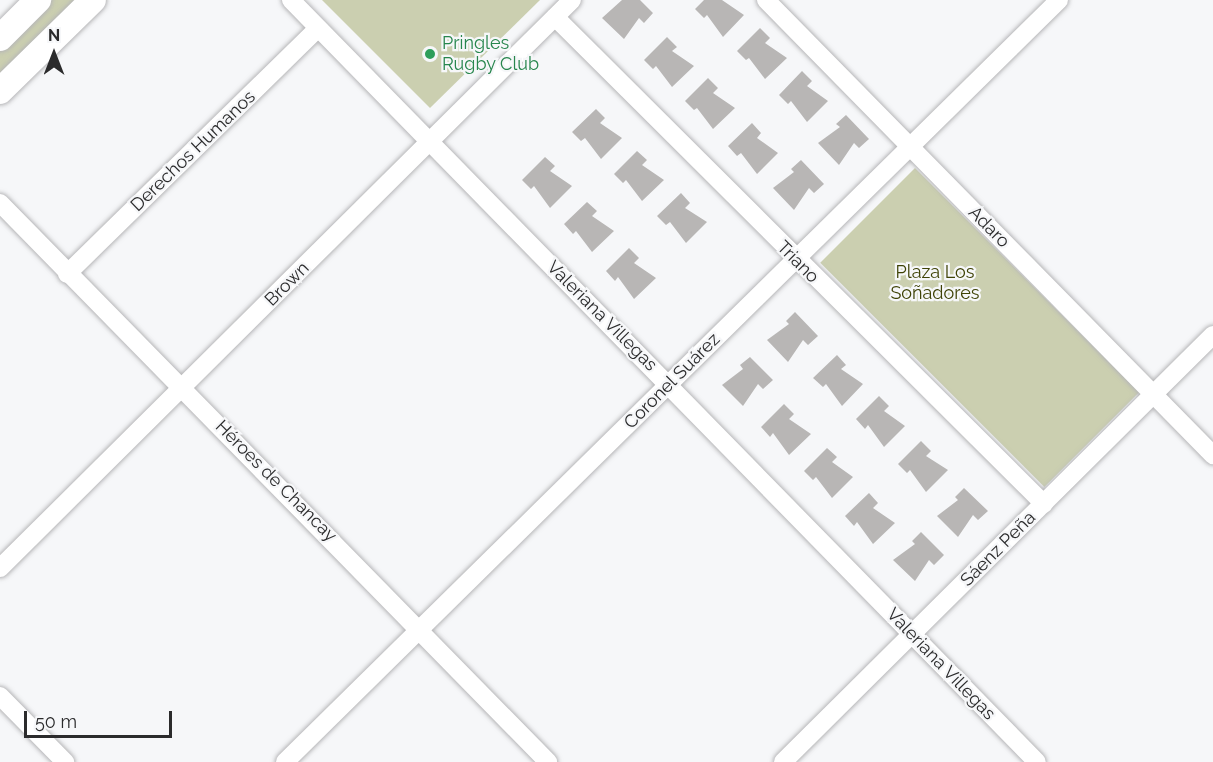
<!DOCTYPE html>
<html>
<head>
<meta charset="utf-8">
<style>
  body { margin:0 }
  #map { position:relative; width:1213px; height:762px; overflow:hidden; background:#f6f7f9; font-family:Raleway,sans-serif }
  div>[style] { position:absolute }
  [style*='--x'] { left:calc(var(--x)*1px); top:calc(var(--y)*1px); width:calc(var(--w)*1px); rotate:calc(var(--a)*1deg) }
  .green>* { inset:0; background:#cbcfb0; transform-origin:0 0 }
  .building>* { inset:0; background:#b8b6b5 }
  .roads { filter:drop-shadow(0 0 2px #b6b6b8) drop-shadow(0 0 2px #b6b6b8) }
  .minor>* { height:18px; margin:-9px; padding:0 9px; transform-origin:9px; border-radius:9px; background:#fff }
  .secondary>* { height:26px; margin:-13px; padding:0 13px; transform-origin:13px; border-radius:13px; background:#fff }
  .dots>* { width:16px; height:16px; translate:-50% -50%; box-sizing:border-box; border:3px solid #f6f7f9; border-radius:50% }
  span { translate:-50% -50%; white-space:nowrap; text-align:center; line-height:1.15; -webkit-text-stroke:4.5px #f6f7f9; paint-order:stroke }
  .leisure-label { font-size:18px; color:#27864d }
  .left { translate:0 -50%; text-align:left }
  .street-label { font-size:18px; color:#2b2b2c }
  .park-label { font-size:18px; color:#3e4205 }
  .north { position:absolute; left:24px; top:24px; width:60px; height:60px; -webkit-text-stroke:4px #f6f7f9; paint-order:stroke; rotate:0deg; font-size:16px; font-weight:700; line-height:24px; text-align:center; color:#2b2b2c }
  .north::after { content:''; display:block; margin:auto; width:21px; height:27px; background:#2b2b2c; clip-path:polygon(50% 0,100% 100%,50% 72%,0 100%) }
  .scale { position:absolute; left:24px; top:711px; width:148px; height:27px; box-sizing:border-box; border:3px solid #2b2b2c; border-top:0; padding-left:8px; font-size:18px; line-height:21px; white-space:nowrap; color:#2b2b2c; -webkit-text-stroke:4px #f6f7f9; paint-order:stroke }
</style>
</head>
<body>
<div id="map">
  <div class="green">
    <div style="clip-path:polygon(52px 0,79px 0,0 77px,0 51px)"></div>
    <div style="clip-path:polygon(322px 0,540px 0,430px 108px)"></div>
    <div style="left:915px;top:168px;width:317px;height:134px;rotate:45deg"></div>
  </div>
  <div class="building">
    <div style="clip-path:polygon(622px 0,640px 0,653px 13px,644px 23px,639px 18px,624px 39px,602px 18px)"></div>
    <div style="clip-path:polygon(704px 0,722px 0,744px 15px,723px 37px,707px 15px,704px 18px,695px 9px)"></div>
    <div style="clip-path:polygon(760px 28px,770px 38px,765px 43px,787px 58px,765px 79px,749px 58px,746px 60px,737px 51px)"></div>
    <div style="clip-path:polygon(667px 37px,677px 47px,672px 51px,694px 66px,672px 87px,656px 66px,653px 69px,644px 60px)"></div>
    <div style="clip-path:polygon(802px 71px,812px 81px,807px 86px,828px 101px,807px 122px,791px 101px,788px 104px,779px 95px)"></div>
    <div style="clip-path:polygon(708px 78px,718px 88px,713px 93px,735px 108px,713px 129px,697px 108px,694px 110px,685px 101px)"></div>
    <div style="clip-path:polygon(596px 109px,605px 118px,600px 123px,622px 138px,601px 159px,585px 138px,581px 141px,572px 132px)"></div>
    <div style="clip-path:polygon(846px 115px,869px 139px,859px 148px,854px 143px,839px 165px,818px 143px,840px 127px,836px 124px)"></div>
    <div style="clip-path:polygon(752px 123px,761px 133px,757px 138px,778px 153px,757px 174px,741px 153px,737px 156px,728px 146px)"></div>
    <div style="clip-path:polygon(637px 151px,647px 160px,642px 165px,664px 180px,642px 201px,626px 180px,623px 183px,614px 174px)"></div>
    <div style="clip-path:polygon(545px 157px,555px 166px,550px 171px,572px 186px,550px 208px,534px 186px,531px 189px,522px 180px)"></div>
    <div style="clip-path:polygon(801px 160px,824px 184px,814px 193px,809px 188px,794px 210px,773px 188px,794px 172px,791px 169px)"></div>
    <div style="clip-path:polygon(681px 193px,690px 203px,685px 208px,707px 222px,686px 243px,670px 222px,666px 225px,657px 216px)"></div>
    <div style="clip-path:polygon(587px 202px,597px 211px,592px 216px,614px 231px,592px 252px,576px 231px,573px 234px,564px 224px)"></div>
    <div style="clip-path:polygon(629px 248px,639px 258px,634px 263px,656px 278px,634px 299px,618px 277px,615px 281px,606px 271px)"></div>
    <div style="clip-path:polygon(795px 312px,818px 336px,808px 345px,803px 340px,788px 362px,767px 340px,789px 324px,786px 321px)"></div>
    <div style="clip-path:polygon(837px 355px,846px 365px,841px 369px,863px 384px,842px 406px,826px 384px,823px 387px,813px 378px)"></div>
    <div style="clip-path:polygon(750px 357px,773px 380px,763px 389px,758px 384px,743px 406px,722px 385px,743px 369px,740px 365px)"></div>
    <div style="clip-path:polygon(879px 396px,889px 406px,884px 411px,905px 426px,884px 447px,868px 425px,865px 429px,856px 419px)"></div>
    <div style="clip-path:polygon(784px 404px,794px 414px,789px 419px,811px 434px,789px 455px,773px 433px,770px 437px,761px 427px)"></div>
    <div style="clip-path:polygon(921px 441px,931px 451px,926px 456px,948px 470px,926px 492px,910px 470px,907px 473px,898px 464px)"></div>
    <div style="clip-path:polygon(827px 448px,837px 457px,832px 462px,853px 477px,832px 498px,816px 477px,813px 480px,804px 471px)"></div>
    <div style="clip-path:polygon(964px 488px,988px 511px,978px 520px,973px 515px,958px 537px,937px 516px,958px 500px,955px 497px)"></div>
    <div style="clip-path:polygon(869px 493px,878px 503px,873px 508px,895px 523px,873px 544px,857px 522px,854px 526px,845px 516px)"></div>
    <div style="clip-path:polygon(921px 532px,944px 555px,934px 565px,929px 560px,915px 581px,893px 560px,915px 544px,912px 541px)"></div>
  </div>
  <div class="roads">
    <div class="minor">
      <div style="--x:291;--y:0;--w:1066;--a:45.61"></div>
      <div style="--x:766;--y:0;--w:638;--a:45.51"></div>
      <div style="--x:555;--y:17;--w:690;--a:44.88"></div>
      <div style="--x:0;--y:203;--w:783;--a:45.57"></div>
      <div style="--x:67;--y:274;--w:351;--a:-44.4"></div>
      <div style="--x:0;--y:568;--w:806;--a:-44.8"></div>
      <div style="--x:0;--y:696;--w:93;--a:45.4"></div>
      <div style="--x:285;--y:762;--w:1086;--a:-44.55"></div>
      <div style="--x:783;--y:762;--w:606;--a:-44.8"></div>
    </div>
    <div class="secondary">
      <div style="--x:0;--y:38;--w:54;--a:-45"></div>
      <div style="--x:0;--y:91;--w:130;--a:-44.4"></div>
    </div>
  </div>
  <div class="dots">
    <div style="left:430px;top:54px;background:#2e9e5b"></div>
  </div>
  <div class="leisure-label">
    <span class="left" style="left:442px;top:54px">Pringles<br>Rugby Club</span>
  </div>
  <div class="street-label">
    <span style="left:193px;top:151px;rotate:-44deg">Derechos Humanos</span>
    <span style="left:989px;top:227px;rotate:45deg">Adaro</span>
    <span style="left:798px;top:262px;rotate:45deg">Triano</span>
    <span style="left:287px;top:284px;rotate:-45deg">Brown</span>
    <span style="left:602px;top:316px;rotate:45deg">Valeriana Villegas</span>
    <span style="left:672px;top:381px;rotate:-45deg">Coronel Suárez</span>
    <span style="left:276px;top:481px;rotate:45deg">Héroes de Chancay</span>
    <span style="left:998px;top:549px;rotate:-45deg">Sáenz Peña</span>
    <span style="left:941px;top:664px;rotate:46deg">Valeriana Villegas</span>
  </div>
  <div class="park-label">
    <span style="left:935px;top:283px">Plaza Los<br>Soñadores</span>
  </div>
  <div class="north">N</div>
  <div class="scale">50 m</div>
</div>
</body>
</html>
